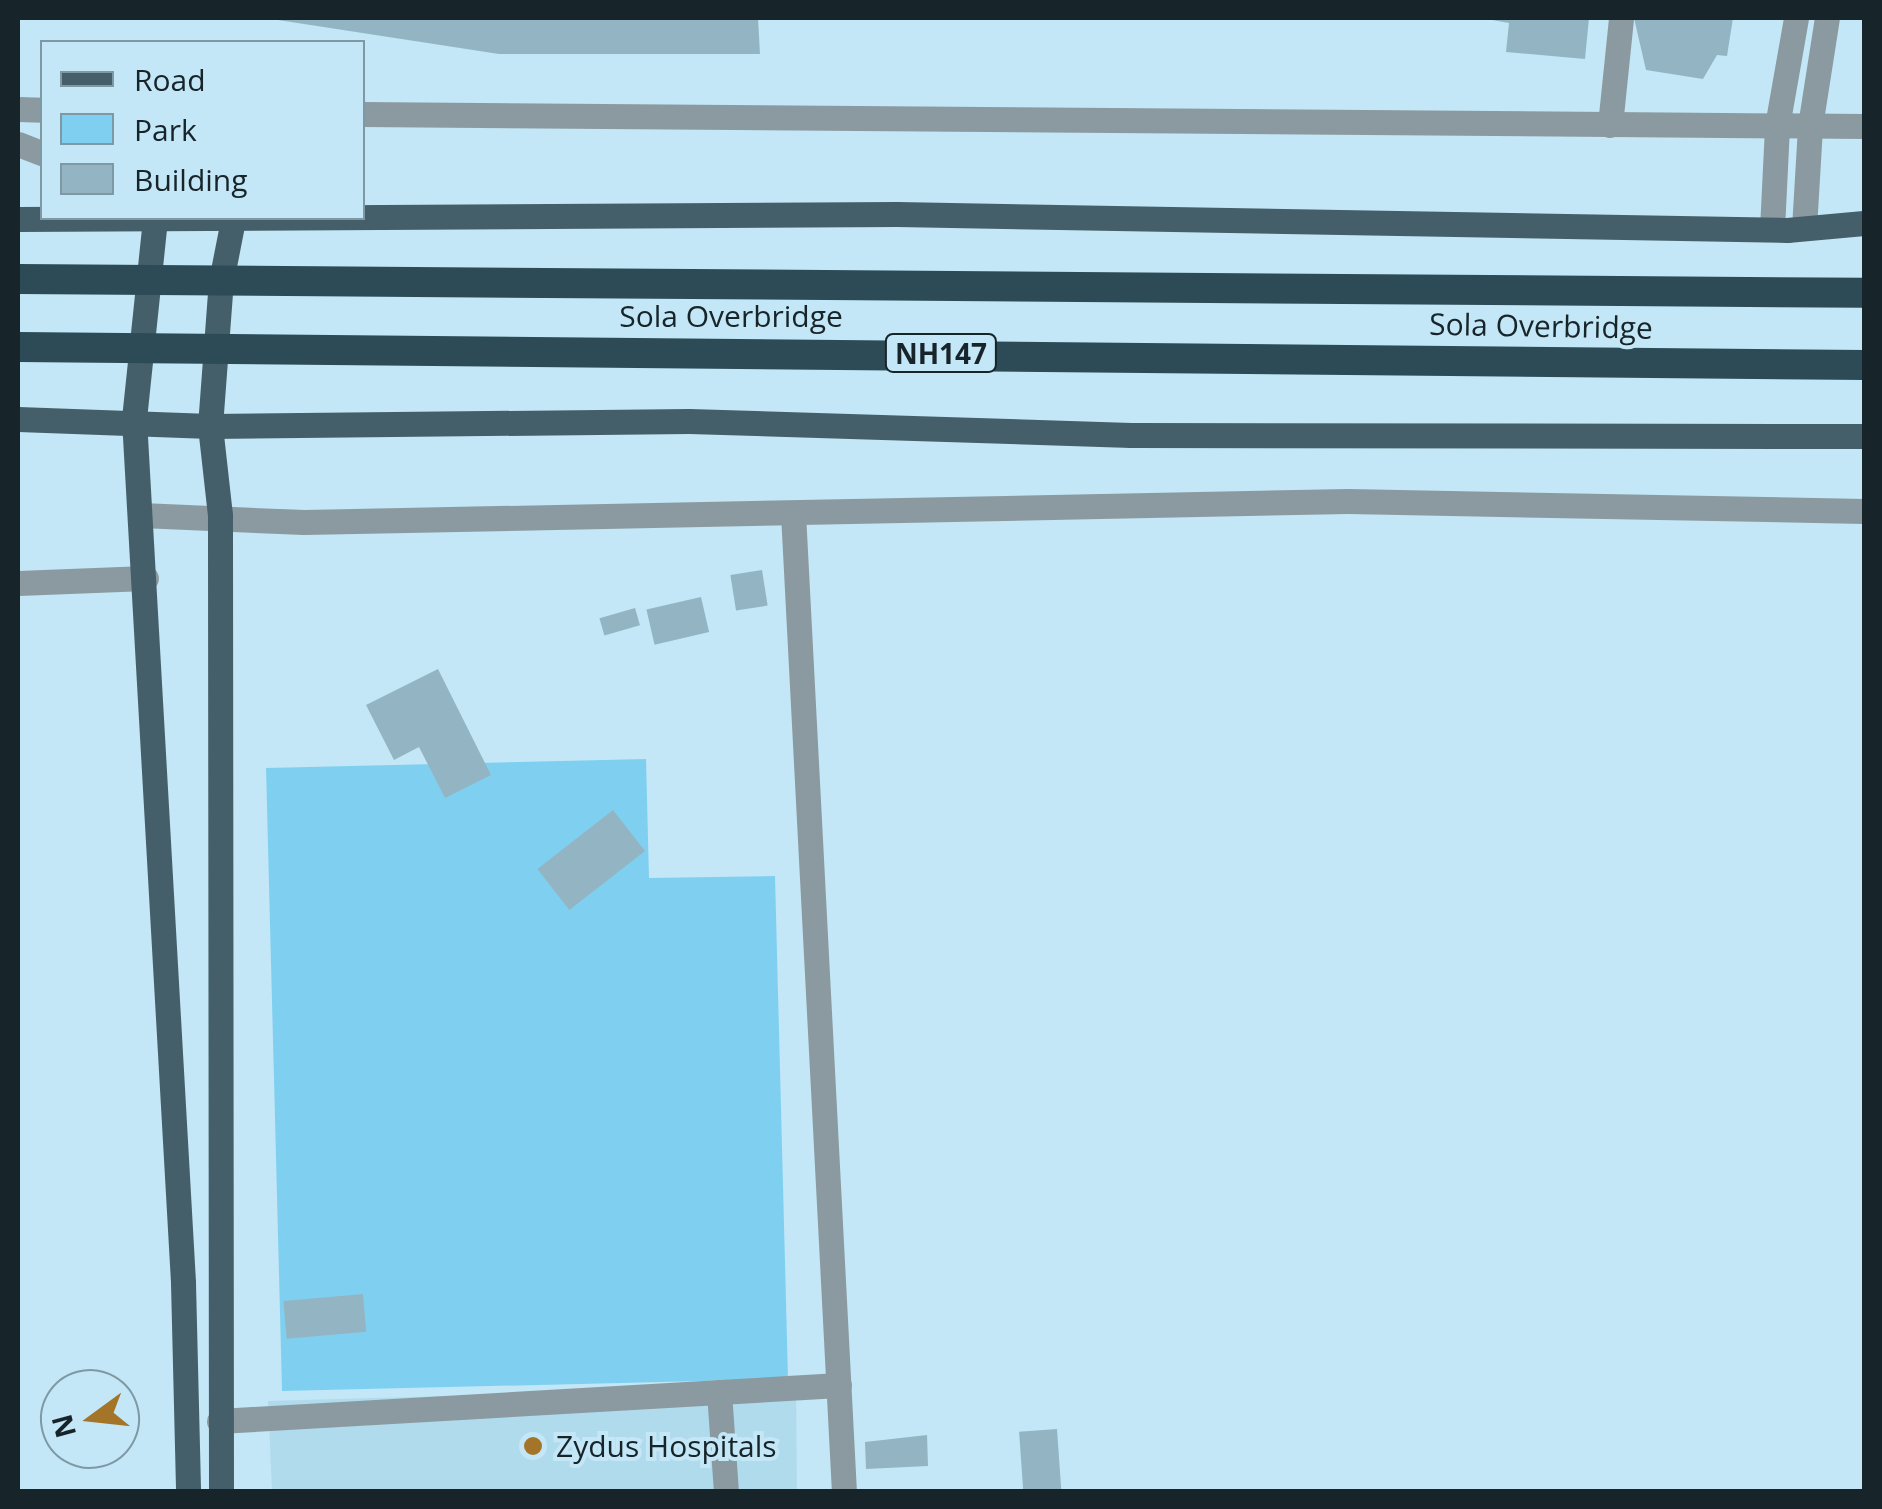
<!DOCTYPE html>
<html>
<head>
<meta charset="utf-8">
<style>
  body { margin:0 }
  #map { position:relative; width:1882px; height:1509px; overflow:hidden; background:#c3e7f6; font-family:"Open Sans",sans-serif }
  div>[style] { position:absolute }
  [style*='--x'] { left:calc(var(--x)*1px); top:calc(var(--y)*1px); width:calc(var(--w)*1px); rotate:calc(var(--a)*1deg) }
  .built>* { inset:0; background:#b0dbed }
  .green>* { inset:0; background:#7fd0f0 }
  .building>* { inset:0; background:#93b5c3; transform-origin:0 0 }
  .minor>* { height:25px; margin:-12.5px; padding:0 12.5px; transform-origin:12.5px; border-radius:12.5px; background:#8b9aa0 }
  .major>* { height:25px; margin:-12.5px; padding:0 12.5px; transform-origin:12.5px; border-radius:12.5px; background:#455f6a }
  .highway-bridge>* { height:30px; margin:-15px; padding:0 15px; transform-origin:15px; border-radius:15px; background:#2c4b57 }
  .dots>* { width:28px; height:28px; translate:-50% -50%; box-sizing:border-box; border:5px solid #c3e7f6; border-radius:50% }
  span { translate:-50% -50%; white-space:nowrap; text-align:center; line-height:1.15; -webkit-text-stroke:8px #c3e7f6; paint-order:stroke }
  .shield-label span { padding:2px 8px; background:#c3e7f6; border:2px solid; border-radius:8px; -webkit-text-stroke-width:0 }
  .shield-label { font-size:28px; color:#17242a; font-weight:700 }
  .street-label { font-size:30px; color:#17242a }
  .poi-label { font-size:30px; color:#17242a }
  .left { translate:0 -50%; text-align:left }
  .frame { position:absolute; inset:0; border:20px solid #17242a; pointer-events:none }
  .legend { position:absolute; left:40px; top:40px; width:325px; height:180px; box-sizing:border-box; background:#c3e7f6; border:2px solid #7e99a4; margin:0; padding:12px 18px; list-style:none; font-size:30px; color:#17242a }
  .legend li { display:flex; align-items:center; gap:20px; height:50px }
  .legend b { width:50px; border:2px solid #7e99a4 }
  .north { position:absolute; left:40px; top:1369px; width:100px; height:100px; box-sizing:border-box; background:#c3e7f6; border:2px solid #7e99a4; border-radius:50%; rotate:255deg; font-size:28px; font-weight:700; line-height:40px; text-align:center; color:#17242a }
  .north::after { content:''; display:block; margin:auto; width:35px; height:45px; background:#a47529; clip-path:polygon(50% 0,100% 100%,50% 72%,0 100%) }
</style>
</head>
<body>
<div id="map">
  <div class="built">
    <div style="clip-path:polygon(796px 1386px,797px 1491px,272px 1491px,268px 1401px)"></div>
  </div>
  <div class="green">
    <div style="clip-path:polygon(646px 759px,649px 878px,775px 876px,788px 1379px,282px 1391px,266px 768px)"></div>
  </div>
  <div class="building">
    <div style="clip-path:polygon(265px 18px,758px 18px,760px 54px,499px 54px)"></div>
    <div style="clip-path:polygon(1481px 18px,1589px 18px,1585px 59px,1506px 52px,1509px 23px)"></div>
    <div style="clip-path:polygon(1634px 18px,1733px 18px,1727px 56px,1717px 55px,1703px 79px,1646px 70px)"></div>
    <div style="left:762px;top:570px;width:36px;height:32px;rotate:81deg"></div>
    <div style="left:701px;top:597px;width:36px;height:56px;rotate:77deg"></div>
    <div style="left:635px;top:608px;width:18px;height:37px;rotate:74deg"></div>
    <div style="clip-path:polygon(438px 669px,491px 775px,445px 798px,419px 747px,394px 760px,366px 705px)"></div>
    <div style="left:613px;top:810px;width:52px;height:96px;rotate:52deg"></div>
    <div style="left:363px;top:1294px;width:38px;height:80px;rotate:85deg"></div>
    <div style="left:1057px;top:1429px;width:63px;height:38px;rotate:86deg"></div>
    <div style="clip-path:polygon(927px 1435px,928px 1466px,866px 1469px,865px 1442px)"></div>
  </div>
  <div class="minor">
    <div style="--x:18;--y:109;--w:24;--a:2"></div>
    <div style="--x:362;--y:114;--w:1502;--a:0.46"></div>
    <div style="--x:1610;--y:125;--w:108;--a:-84.1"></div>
    <div style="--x:18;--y:144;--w:26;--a:21"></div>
    <div style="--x:1804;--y:228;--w:102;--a:-86.6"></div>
    <div style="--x:1810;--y:126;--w:109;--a:-81.1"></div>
    <div style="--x:1772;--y:229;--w:103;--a:-87.2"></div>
    <div style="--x:1777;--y:126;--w:110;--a:-80"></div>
    <div style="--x:793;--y:513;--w:980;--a:87.02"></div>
    <div style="--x:141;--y:515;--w:163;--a:2.5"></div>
    <div style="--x:304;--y:522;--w:1044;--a:-1.15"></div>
    <div style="--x:1348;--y:501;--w:516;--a:1.11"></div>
    <div style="--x:18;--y:583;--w:128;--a:-2.2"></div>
    <div style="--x:719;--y:1392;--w:100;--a:86"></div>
    <div style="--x:219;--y:1421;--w:621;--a:-3.32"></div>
  </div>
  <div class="major">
    <div style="--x:18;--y:219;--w:879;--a:-0.33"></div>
    <div style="--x:897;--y:214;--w:890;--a:1.03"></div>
    <div style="--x:1787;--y:230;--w:77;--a:-5.2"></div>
    <div style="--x:155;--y:219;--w:201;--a:96"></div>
    <div style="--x:134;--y:419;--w:865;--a:86.75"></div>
    <div style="--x:183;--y:1283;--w:209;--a:88.6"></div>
    <div style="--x:18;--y:419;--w:192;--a:2.1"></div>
    <div style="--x:210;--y:426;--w:479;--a:-0.6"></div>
    <div style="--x:689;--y:421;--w:442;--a:1.8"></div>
    <div style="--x:1131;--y:435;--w:733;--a:0.08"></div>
    <div style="--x:221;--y:1492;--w:977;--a:-90.06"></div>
    <div style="--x:220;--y:515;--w:90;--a:-96.4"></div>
    <div style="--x:210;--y:426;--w:145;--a:-85.7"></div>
    <div style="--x:221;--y:281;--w:62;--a:-78.9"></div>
  </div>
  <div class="highway-bridge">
    <div style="--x:18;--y:279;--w:1846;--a:0.43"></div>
    <div style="--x:18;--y:347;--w:1846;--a:0.56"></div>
  </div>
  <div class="dots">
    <div style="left:533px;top:1446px;background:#a47529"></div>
  </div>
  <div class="shield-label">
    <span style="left:941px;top:353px">NH147</span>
  </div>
  <div class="street-label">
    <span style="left:731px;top:316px">Sola Overbridge</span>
    <span style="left:1541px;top:326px;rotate:1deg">Sola Overbridge</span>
  </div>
  <div class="poi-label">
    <span class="left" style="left:556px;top:1446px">Zydus Hospitals</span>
  </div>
  <div class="frame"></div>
  <ul class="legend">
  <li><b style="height:12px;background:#455f6a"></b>Road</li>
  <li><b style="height:28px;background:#7fd0f0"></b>Park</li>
  <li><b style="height:28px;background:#93b5c3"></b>Building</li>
  </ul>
  <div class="north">N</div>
</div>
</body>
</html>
